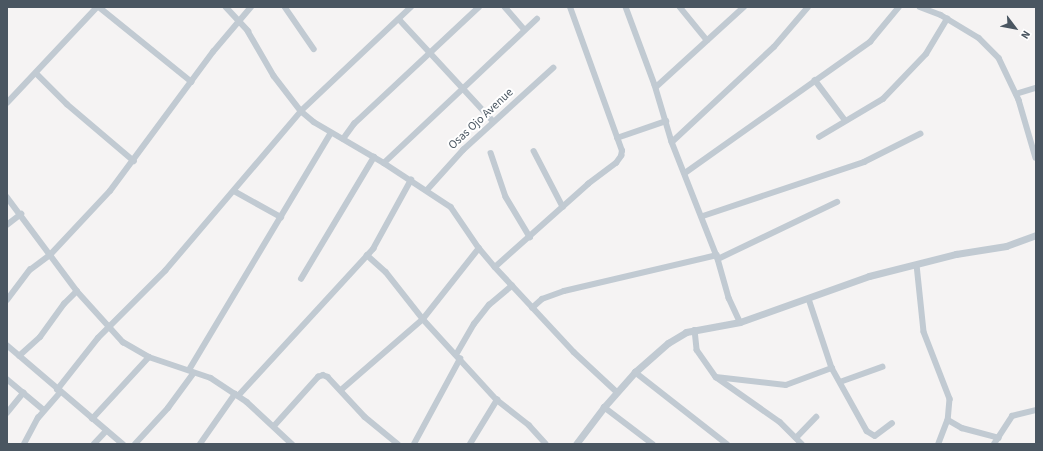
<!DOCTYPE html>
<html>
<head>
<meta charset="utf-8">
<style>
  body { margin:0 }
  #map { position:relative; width:1043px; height:451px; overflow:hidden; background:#f5f3f3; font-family:"Source Sans 3",sans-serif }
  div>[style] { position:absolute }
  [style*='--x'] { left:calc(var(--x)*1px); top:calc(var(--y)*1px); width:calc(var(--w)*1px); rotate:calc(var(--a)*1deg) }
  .minor>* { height:5.5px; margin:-2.75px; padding:0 2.75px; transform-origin:2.75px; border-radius:2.75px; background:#c1cad2 }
  .tertiary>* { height:7px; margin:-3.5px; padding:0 3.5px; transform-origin:3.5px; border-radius:3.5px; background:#c1cad2 }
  span { translate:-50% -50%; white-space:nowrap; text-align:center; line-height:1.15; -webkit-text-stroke:4px #fff; paint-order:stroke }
  .street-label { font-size:12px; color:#4a5661 }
  .frame { position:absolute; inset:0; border:8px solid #4a5661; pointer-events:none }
  .north { position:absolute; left:995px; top:8px; width:40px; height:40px; -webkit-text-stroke:3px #fff; paint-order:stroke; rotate:122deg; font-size:11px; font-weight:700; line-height:16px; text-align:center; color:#4a5661 }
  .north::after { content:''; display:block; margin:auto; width:14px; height:18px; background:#4a5661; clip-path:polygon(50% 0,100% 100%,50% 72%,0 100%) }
</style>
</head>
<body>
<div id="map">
  <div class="minor">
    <div style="--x:99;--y:7;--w:119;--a:38.9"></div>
    <div style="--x:226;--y:7;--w:33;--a:47"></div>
    <div style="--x:248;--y:31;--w:52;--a:60"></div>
    <div style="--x:274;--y:76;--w:44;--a:52.4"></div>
    <div style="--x:301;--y:111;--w:17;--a:40"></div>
    <div style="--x:314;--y:122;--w:81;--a:30.4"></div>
    <div style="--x:384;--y:163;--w:80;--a:33.3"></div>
    <div style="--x:451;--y:207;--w:50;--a:55.7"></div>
    <div style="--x:479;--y:248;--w:25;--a:50"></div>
    <div style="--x:495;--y:267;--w:116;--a:47.1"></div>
    <div style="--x:574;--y:352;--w:59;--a:42.9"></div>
    <div style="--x:285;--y:7;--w:51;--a:55.4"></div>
    <div style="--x:505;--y:7;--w:30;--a:49"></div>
    <div style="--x:626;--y:7;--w:83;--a:69.6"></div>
    <div style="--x:655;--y:85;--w:59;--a:73.4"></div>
    <div style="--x:672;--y:142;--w:126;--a:68.5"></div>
    <div style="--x:718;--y:259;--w:41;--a:74.2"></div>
    <div style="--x:729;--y:298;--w:26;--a:65"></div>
    <div style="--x:680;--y:7;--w:43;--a:50.7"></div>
    <div style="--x:920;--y:7;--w:22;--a:21"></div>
    <div style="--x:941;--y:15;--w:44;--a:31.2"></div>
    <div style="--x:979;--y:38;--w:28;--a:45"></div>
    <div style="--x:999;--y:58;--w:47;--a:64.5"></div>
    <div style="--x:1019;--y:100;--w:60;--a:73.7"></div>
    <div style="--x:399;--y:19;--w:139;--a:47.3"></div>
    <div style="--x:36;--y:73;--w:44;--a:45"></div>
    <div style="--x:67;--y:104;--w:88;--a:40.4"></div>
    <div style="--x:815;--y:80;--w:50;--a:53.1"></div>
    <div style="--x:656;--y:87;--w:119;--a:-42.3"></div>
    <div style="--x:1016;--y:94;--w:21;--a:-17"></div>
    <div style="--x:7;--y:103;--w:132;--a:-46.8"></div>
    <div style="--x:819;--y:137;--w:74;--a:-30.7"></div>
    <div style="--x:883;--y:99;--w:62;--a:-46.3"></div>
    <div style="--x:926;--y:54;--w:41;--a:-59"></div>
    <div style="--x:617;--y:138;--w:52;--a:-19.1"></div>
    <div style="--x:343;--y:139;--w:19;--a:-54"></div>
    <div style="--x:354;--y:124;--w:171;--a:-43.1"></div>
    <div style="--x:672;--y:142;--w:139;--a:-43"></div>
    <div style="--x:774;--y:47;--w:52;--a:-49.6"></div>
    <div style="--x:534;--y:151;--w:63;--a:62.6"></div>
    <div style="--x:491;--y:153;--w:46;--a:71.2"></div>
    <div style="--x:506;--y:197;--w:47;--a:59"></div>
    <div style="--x:384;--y:163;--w:210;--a:-43.3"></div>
    <div style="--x:685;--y:173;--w:227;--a:-35.3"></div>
    <div style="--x:870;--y:42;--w:45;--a:-50.4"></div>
    <div style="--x:427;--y:190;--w:54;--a:-48"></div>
    <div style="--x:463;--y:150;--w:122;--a:-42.3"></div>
    <div style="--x:234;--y:191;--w:54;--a:29"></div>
    <div style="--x:7;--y:197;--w:117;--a:53.3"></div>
    <div style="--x:77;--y:291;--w:69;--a:48"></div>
    <div style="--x:123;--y:342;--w:30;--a:30"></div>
    <div style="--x:149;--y:357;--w:65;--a:18.7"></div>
    <div style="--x:211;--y:378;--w:43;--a:33.7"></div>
    <div style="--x:247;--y:402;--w:62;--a:43"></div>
    <div style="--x:703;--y:216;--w:170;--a:-18.5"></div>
    <div style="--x:864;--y:162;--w:63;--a:-26.6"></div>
    <div style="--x:7;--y:225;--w:18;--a:-38"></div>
    <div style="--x:367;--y:255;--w:25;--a:42"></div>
    <div style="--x:386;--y:272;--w:60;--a:51.8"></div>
    <div style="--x:423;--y:319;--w:110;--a:47.6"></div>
    <div style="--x:497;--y:400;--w:41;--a:38"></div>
    <div style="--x:529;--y:425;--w:25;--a:48"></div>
    <div style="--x:718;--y:259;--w:132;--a:-25.6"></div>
    <div style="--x:917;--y:265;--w:67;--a:84"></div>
    <div style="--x:924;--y:332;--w:72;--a:68.8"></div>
    <div style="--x:950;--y:399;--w:21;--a:95"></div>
    <div style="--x:948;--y:420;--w:26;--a:111"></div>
    <div style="--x:495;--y:267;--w:125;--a:-41.7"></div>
    <div style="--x:588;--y:184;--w:35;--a:-37"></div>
    <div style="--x:616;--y:163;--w:9;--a:-54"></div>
    <div style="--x:621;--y:156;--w:5;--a:-79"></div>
    <div style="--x:622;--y:151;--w:153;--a:-109.9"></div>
    <div style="--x:301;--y:279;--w:142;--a:-59.1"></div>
    <div style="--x:809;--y:299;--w:73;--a:71.6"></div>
    <div style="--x:832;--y:368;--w:72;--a:60.9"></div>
    <div style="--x:867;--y:431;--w:9;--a:32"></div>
    <div style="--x:875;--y:436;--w:21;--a:-37"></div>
    <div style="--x:7;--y:300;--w:38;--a:-53"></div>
    <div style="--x:30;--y:270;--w:26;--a:-37"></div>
    <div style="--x:51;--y:254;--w:86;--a:-46.9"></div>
    <div style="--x:110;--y:191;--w:173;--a:-53.5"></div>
    <div style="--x:213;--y:52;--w:59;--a:-49.8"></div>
    <div style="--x:532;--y:308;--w:13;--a:-42"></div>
    <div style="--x:542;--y:299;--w:23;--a:-20"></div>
    <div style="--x:564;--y:291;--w:157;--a:-13.2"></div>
    <div style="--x:695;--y:330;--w:20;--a:84"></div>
    <div style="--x:697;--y:350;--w:33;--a:55"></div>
    <div style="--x:716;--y:377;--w:78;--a:35.1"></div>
    <div style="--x:780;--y:422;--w:31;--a:45"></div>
    <div style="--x:7;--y:345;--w:153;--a:40.5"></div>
    <div style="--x:456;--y:355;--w:36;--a:-60"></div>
    <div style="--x:474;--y:324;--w:24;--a:-52"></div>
    <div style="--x:489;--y:305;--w:30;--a:-40"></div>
    <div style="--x:19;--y:356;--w:28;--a:-42"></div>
    <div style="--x:40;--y:337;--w:41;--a:-54"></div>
    <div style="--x:64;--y:304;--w:18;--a:-45"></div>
    <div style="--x:189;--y:370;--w:276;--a:-59.1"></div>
    <div style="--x:635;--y:372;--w:117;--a:38"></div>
    <div style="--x:716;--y:377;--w:70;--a:6.5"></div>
    <div style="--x:786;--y:385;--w:49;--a:-20.3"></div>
    <div style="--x:7;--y:379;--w:48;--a:40"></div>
    <div style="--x:840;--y:382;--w:45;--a:-19.7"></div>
    <div style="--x:57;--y:390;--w:66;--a:-51.7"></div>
    <div style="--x:98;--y:338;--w:95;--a:-45"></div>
    <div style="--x:165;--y:271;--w:210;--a:-49.6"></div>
    <div style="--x:301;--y:111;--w:151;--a:-43.4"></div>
    <div style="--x:341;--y:390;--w:108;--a:-40.9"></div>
    <div style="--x:423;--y:319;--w:90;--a:-51.7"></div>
    <div style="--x:238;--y:396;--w:200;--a:-47.4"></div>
    <div style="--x:373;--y:249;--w:79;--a:-61.2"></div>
    <div style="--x:604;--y:407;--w:61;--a:37.1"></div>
    <div style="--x:7;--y:413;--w:26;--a:-51"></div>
    <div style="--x:92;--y:419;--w:84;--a:-47.4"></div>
    <div style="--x:948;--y:420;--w:16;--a:30"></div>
    <div style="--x:962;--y:428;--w:38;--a:15"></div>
    <div style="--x:274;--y:426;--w:66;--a:-48.1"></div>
    <div style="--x:318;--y:377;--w:5;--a:-22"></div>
    <div style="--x:323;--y:375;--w:5;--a:22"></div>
    <div style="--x:328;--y:377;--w:54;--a:47.2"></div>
    <div style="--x:365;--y:417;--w:43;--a:39.3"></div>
    <div style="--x:796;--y:438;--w:29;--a:-46"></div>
    <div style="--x:24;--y:444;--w:30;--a:-62"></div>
    <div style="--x:38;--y:418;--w:33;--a:-49"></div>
    <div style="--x:94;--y:444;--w:18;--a:-47"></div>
    <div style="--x:135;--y:444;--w:49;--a:-47.5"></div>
    <div style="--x:168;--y:408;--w:42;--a:-53.7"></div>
    <div style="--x:200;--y:444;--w:61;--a:-55"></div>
    <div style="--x:414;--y:444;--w:97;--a:-61.6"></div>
    <div style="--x:470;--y:444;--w:52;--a:-58.5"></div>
    <div style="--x:994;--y:444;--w:33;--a:-57"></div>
    <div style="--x:1012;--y:416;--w:25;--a:-14"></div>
  </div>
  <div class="tertiary">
    <div style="--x:576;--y:444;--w:46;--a:-52.9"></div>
    <div style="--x:604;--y:407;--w:47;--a:-48.5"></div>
    <div style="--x:635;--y:372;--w:44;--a:-41.3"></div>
    <div style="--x:668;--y:343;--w:21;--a:-31"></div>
    <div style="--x:686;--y:332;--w:55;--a:-10.5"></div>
    <div style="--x:740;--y:322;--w:137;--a:-19.6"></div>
    <div style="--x:869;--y:276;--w:90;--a:-14.2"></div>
    <div style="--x:956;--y:254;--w:51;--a:-9.1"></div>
    <div style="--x:1006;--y:246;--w:32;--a:-20"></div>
  </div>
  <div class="street-label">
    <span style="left:481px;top:119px;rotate:-43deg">Osas Ojo Avenue</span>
  </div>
  <div class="frame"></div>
  <div class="north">N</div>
</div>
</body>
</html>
